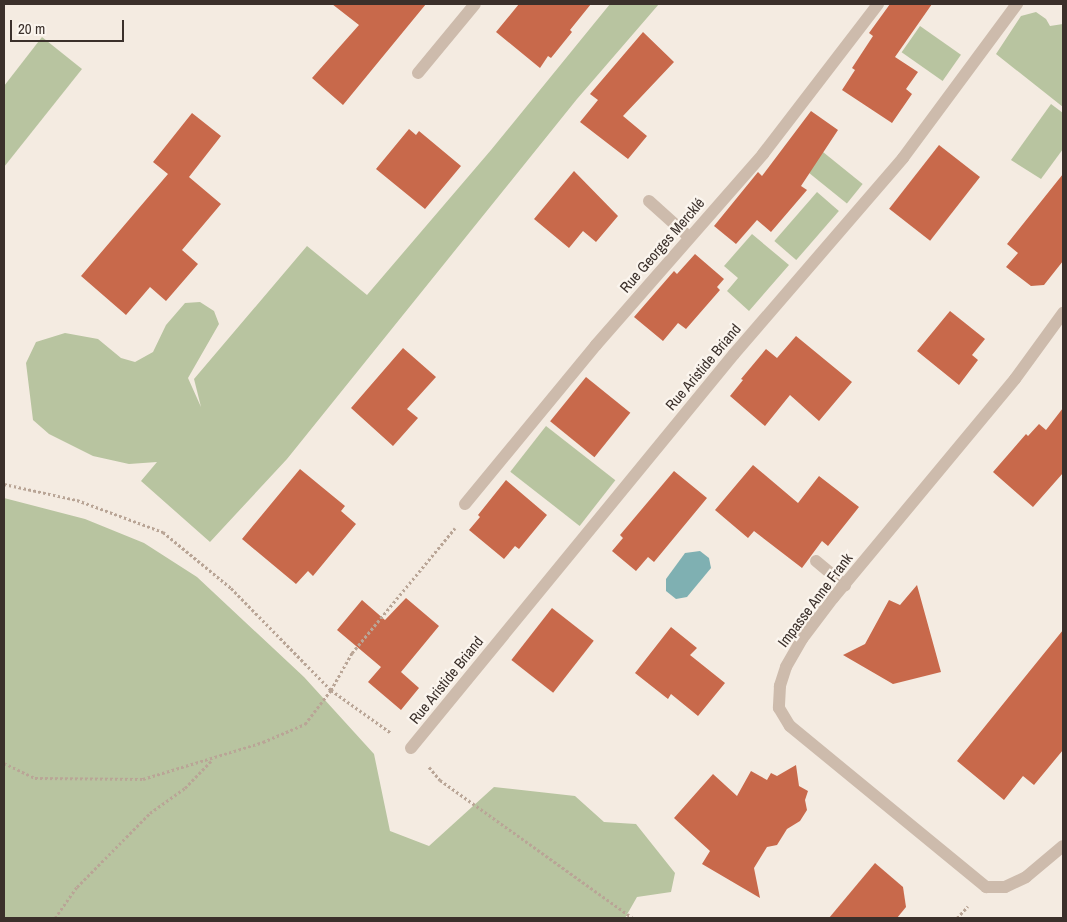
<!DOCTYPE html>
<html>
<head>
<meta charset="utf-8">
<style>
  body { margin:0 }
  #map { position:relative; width:1067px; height:922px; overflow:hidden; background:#f4ebe1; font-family:"Archivo Narrow",sans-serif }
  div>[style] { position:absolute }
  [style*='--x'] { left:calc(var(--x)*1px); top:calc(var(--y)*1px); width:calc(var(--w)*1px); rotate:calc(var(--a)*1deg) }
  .green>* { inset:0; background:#b8c4a0; transform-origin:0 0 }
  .water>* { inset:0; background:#7fb0b2 }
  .building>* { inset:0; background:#c8694b; transform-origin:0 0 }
  .path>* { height:3px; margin-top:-1.5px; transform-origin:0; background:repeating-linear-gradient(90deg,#b9a596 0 2.5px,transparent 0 5px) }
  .service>* { height:12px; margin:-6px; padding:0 6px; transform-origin:6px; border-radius:6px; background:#cdbbac }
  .minor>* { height:12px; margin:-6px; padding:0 6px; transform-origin:6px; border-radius:6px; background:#cdbbac }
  span { translate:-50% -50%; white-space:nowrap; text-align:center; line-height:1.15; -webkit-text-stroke:4.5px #fbf5ee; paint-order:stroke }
  .street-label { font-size:15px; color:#3b302b }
  .frame { position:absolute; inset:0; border:5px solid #3b302b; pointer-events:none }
  .scale { position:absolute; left:10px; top:20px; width:114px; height:22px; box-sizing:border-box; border:2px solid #3b302b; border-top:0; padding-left:6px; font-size:15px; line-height:18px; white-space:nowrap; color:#3b302b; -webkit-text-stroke:4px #fbf5ee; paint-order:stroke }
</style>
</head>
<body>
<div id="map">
  <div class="green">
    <div style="clip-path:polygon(610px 4px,659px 4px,577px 99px,287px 459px,210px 542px,141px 481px,157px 462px,129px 464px,93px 456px,49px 434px,33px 420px,26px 363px,36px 342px,65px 333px,98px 339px,121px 358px,135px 362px,153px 352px,166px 325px,185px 303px,200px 302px,214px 311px,219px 324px,188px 378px,201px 407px,194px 379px,307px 246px,367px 295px,491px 150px)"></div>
    <div style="clip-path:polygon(1036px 12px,1046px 19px,1050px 26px,1063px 24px,1063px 107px,996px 54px,1021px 16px)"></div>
    <div style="left:920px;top:26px;width:50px;height:32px;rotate:35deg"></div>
    <div style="clip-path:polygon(42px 37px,82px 69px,4px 167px,4px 86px)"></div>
    <div style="clip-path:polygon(1051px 104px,1063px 113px,1063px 149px,1041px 179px,1011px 160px)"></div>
    <div style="left:823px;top:152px;width:51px;height:25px;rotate:39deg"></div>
    <div style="left:817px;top:192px;width:29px;height:65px;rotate:41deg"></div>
    <div style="clip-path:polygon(752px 234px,789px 265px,749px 311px,727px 291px,738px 278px,724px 266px)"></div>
    <div style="left:546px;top:426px;width:88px;height:58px;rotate:38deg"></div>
    <div style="clip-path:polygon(4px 498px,85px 519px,144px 543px,197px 577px,304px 677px,374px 754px,390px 831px,429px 846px,494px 787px,575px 796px,604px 822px,636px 824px,675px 873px,671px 892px,637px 897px,625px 918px,4px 918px)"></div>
  </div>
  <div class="water">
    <div style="clip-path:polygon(700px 551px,709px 558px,711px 568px,687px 597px,676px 599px,666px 591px,666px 579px,685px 553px)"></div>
  </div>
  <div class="building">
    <div style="clip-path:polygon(332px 4px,426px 4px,343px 105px,312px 78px,359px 25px)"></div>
    <div style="clip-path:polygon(519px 4px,591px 4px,570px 30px,572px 32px,551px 58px,548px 56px,540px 68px,496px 32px)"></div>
    <div style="clip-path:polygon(890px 4px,932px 4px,895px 57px,918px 72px,906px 89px,912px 94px,892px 123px,842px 90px,855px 70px,852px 68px,873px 36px,869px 33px)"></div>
    <div style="clip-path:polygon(643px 32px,674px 62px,623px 116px,647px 136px,628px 159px,580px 122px,598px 100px,590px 94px)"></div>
    <div style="clip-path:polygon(811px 111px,838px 130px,801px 186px,807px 190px,771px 232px,757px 220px,736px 244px,714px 226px,758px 172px,762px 176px)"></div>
    <div style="clip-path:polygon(192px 113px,221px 136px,189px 177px,221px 204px,182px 250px,198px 264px,166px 301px,150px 287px,126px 315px,81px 276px,168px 174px,153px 162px)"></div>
    <div style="clip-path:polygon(409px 129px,416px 135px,419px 131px,461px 166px,425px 209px,376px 169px)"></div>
    <div style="left:939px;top:145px;width:52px;height:81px;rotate:38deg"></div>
    <div style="clip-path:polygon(574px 171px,618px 216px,596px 242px,583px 231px,569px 248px,534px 219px)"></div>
    <div style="clip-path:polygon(1063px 174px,1063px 261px,1044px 285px,1031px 286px,1006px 267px,1018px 253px,1007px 244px)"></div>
    <div style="clip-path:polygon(695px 254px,724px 279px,717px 287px,720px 290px,686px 329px,678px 323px,663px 341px,634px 317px,674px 271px,677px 274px)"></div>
    <div style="clip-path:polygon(950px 311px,985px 339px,972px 355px,978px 360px,959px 385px,917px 351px)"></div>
    <div style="clip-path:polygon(796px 336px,852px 382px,819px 421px,790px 395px,765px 426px,730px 396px,743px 380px,741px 379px,766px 349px,777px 358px)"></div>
    <div style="clip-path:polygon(403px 348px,436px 377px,407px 409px,418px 418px,393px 446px,351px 408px)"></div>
    <div style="left:586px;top:377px;width:57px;height:57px;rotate:39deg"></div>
    <div style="clip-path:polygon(1063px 408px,1063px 473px,1033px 507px,993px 472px,1026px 434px,1028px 436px,1039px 424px,1046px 430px)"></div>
    <div style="clip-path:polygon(753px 465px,798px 503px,819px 476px,859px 507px,828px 546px,822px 541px,802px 568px,754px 531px,748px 538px,715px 510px)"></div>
    <div style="clip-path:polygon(300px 469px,345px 506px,341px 511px,356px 524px,313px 576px,308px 571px,296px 584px,242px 539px)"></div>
    <div style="clip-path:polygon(674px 471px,707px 498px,654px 562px,648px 557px,636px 571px,612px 551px,623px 538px,620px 535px)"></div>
    <div style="clip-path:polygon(506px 480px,547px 515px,519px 549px,515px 546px,504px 559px,469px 530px,480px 517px,478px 515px)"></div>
    <div style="clip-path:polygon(917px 585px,941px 672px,893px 684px,843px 655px,865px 644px,889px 600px,900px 605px)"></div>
    <div style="clip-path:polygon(406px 598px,439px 626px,401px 672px,419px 688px,401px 710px,368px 682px,381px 667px,337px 630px,362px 600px,385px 620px)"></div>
    <div style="left:552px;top:608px;width:53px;height:66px;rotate:38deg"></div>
    <div style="clip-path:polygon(671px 627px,697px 648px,690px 655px,725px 683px,698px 716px,671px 694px,668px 699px,635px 673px)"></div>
    <div style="clip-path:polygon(1063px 630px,1063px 750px,1034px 785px,1023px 776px,1004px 800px,957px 761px)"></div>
    <div style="clip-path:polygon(796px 765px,799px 786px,808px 791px,805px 800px,807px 810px,800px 821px,787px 829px,777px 845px,767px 847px,754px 868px,760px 898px,702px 864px,710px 851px,674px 818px,713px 774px,737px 796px,751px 771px,767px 780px,771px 773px,777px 776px)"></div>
    <div style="clip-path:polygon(875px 863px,903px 887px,906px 907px,897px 918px,829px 918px)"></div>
  </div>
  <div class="path">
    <div style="--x:4;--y:484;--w:75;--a:12.4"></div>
    <div style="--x:77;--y:500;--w:92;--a:20.4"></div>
    <div style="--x:163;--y:532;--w:88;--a:39.5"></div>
    <div style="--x:231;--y:588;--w:143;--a:45.6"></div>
    <div style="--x:331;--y:690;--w:74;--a:35.6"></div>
    <div style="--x:4;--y:763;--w:34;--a:26"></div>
    <div style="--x:35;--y:778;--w:108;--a:0.5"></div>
    <div style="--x:143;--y:779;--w:126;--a:-17.1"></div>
    <div style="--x:263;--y:742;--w:46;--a:-23.2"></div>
    <div style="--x:305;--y:724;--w:43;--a:-52.6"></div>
    <div style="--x:331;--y:690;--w:43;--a:-60.4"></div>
    <div style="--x:352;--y:653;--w:162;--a:-50.5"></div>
    <div style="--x:429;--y:767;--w:17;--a:50"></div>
    <div style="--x:440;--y:780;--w:237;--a:35.6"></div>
    <div style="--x:55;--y:918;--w:38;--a:-55"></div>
    <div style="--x:77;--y:887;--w:104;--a:-45.4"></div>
    <div style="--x:150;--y:813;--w:43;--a:-35.5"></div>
    <div style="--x:185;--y:788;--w:39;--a:-46"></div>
    <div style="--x:957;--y:918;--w:16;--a:-47"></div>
  </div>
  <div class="service">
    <div style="--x:649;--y:201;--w:54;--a:42"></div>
    <div style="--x:1015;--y:379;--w:82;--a:-54"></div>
    <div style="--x:816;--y:561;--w:38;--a:40"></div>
  </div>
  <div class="minor">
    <div style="--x:418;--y:73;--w:89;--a:-50.4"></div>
    <div style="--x:1015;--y:379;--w:285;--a:129.7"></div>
    <div style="--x:833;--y:598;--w:51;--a:127.1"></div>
    <div style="--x:802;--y:639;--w:32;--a:120"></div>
    <div style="--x:786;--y:667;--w:20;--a:108"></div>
    <div style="--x:780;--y:686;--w:22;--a:93"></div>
    <div style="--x:779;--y:708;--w:21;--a:59"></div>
    <div style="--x:790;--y:726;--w:254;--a:39.4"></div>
    <div style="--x:986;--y:887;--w:19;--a:0"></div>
    <div style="--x:1005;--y:887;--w:23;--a:-25"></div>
    <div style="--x:1026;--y:877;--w:48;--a:-40"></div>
    <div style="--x:465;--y:504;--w:206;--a:-50.5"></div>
    <div style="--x:596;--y:345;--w:254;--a:-48.8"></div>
    <div style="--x:763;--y:154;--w:189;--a:-52.5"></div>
    <div style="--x:411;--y:748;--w:509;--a:-50.66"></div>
    <div style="--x:734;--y:354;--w:259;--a:-49.2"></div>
    <div style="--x:903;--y:158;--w:192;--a:-53.5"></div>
  </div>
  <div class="street-label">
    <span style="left:662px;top:245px;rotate:-49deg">Rue Georges Mercklé</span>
    <span style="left:703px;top:367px;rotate:-50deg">Rue Aristide Briand</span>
    <span style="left:815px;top:600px;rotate:-53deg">Impasse Anne Frank</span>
    <span style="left:446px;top:680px;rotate:-51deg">Rue Aristide Briand</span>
  </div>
  <div class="frame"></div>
  <div class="scale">20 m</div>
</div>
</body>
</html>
